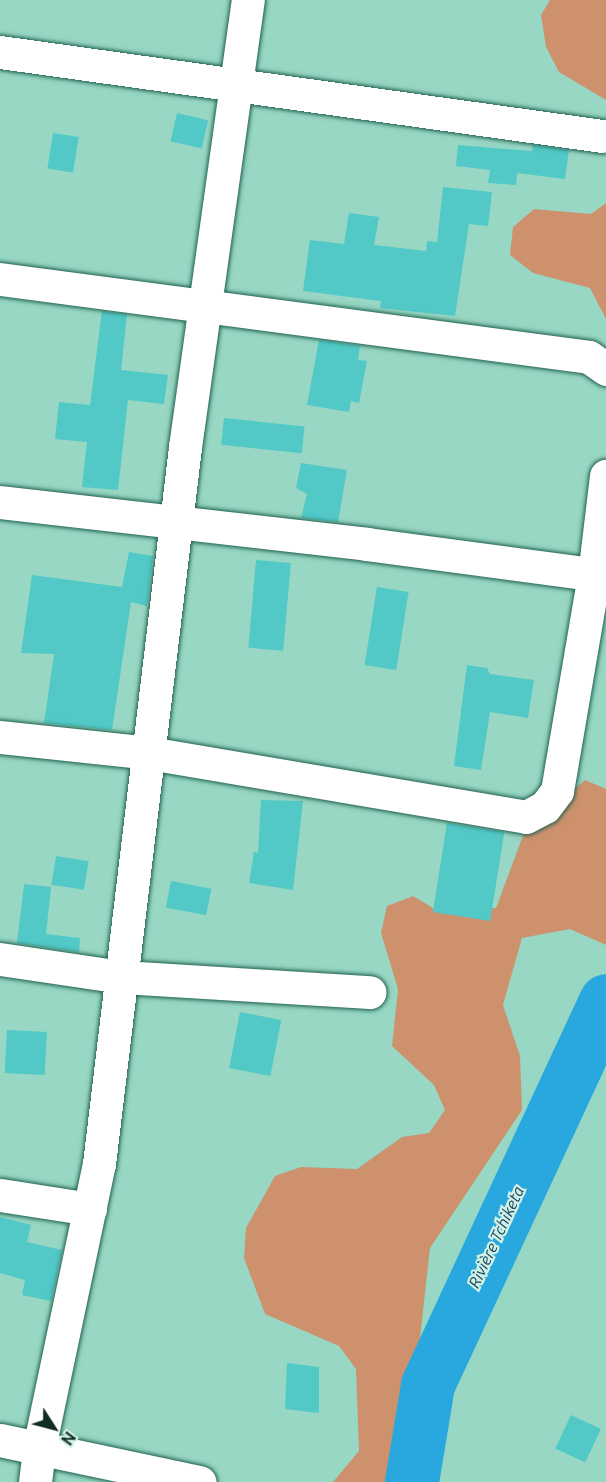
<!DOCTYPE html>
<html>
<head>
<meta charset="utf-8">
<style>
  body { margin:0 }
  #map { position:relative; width:606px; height:1482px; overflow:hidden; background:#97d7c3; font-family:Ubuntu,sans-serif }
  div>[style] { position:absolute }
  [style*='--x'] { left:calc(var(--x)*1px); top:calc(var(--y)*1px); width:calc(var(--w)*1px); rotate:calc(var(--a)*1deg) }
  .green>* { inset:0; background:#cd926d }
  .river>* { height:54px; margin:-27px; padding:0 27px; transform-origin:27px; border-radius:27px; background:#29a8e0 }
  .building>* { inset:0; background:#52c9c7; transform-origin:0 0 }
  .roads { filter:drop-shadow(0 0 2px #206151) drop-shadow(0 0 2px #206151) }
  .minor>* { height:33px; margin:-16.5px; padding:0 16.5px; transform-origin:16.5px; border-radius:16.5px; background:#fff }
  span { translate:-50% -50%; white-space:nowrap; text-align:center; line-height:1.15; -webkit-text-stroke:4.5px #d1f0e6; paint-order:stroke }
  .water-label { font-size:16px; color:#15465d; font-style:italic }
  .north { position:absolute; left:24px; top:1398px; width:60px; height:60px; -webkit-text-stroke:4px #d1f0e6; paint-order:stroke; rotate:126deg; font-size:16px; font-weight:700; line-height:24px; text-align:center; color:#112c24 }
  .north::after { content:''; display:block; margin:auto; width:21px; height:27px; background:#112c24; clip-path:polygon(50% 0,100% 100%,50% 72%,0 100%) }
</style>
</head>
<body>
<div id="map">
  <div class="green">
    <div style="clip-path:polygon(550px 0,606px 0,606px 100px,559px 72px,546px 47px,541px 15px)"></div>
    <div style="clip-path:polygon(606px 203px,606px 319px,590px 288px,533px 273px,510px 255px,513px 227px,534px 209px,591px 214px)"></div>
    <div style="clip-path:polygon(585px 780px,606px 789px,606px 945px,570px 929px,522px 938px,503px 1005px,520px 1056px,522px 1110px,430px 1248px,404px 1482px,333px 1482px,359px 1451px,356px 1369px,339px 1346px,265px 1314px,244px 1258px,246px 1228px,275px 1176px,301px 1167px,357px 1169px,402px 1137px,429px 1133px,445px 1110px,434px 1085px,392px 1046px,398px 989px,381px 933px,387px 906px,413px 896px,438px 911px,496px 908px,524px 833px)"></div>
  </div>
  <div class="river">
    <div style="--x:412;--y:1482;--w:98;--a:-80.6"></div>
    <div style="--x:428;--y:1385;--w:423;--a:-65.1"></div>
  </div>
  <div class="building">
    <div style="left:177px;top:113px;width:32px;height:29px;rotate:13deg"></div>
    <div style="left:53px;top:133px;width:26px;height:36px;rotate:9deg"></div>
    <div style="clip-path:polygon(458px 145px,532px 151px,533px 145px,569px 150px,565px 179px,517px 173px,516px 185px,488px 183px,490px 170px,456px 166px)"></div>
    <div style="clip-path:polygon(443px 187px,492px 192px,488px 226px,469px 224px,455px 316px,380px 308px,381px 301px,303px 291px,310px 240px,344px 244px,349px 213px,379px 217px,374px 245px,426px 251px,427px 241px,437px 242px)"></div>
    <div style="clip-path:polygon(102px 311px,127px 315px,121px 370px,168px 375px,164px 404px,128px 400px,118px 490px,82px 487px,87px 442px,55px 439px,59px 402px,90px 405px)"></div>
    <div style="clip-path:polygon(319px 340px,360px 346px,358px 360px,367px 361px,359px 403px,351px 401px,349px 412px,307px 405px)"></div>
    <div style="left:224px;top:418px;width:81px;height:27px;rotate:6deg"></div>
    <div style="clip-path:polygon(301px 463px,347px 470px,338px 522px,301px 518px,307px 494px,296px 488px)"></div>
    <div style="clip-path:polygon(129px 552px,153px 556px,147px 606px,131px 602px,112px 730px,44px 723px,54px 654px,21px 653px,32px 575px,122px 587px)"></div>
    <div style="left:256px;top:560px;width:35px;height:88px;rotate:5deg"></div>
    <div style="left:377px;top:587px;width:32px;height:79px;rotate:9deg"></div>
    <div style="clip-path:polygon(467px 665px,487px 668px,490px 674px,534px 680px,528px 718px,490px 712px,481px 770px,454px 766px)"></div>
    <div style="clip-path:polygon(261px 800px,303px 801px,293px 890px,249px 883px,254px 852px,258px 853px)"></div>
    <div style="left:447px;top:823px;width:58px;height:90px;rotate:9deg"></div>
    <div style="left:56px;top:856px;width:33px;height:29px;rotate:9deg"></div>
    <div style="left:171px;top:881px;width:41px;height:27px;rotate:11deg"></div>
    <div style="clip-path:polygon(24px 884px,51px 887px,46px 934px,80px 938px,79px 952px,17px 943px)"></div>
    <div style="left:240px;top:1012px;width:42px;height:57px;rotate:11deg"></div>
    <div style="left:7px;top:1030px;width:40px;height:43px;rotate:3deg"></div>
    <div style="clip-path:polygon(0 1217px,31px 1225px,27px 1242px,62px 1250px,51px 1301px,22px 1295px,25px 1280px,0 1273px)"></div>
    <div style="clip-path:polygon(287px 1363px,319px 1367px,319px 1413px,285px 1409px)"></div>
    <div style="left:571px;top:1415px;width:33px;height:37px;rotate:25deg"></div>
  </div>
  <div class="roads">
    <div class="minor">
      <div style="--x:0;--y:52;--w:608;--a:7.94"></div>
      <div style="--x:0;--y:279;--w:594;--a:7.54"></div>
      <div style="--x:589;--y:357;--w:21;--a:35"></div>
      <div style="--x:0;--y:502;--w:369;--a:6.5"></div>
      <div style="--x:367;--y:544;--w:241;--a:7.6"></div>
      <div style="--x:0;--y:737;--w:150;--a:6.1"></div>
      <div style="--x:149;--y:753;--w:382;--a:9.6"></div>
      <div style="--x:526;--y:817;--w:21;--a:-28"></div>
      <div style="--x:545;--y:807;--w:20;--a:-53"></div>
      <div style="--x:557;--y:791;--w:219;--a:-80.3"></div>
      <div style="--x:594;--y:575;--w:100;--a:-83.1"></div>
      <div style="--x:0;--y:959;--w:123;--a:8.4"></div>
      <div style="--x:122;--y:977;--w:248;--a:3.5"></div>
      <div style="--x:0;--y:1195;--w:91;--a:8.8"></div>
      <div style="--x:0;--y:1440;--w:204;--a:11.9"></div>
      <div style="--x:35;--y:1482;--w:34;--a:-83"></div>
      <div style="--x:39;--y:1448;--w:290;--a:-78.1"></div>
      <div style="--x:99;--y:1164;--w:722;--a:-83.16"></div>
      <div style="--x:185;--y:447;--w:451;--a:-82"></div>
    </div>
  </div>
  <div class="water-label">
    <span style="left:496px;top:1237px;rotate:-65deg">Rivière Tchiketa</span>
  </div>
  <div class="north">N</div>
</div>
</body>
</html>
